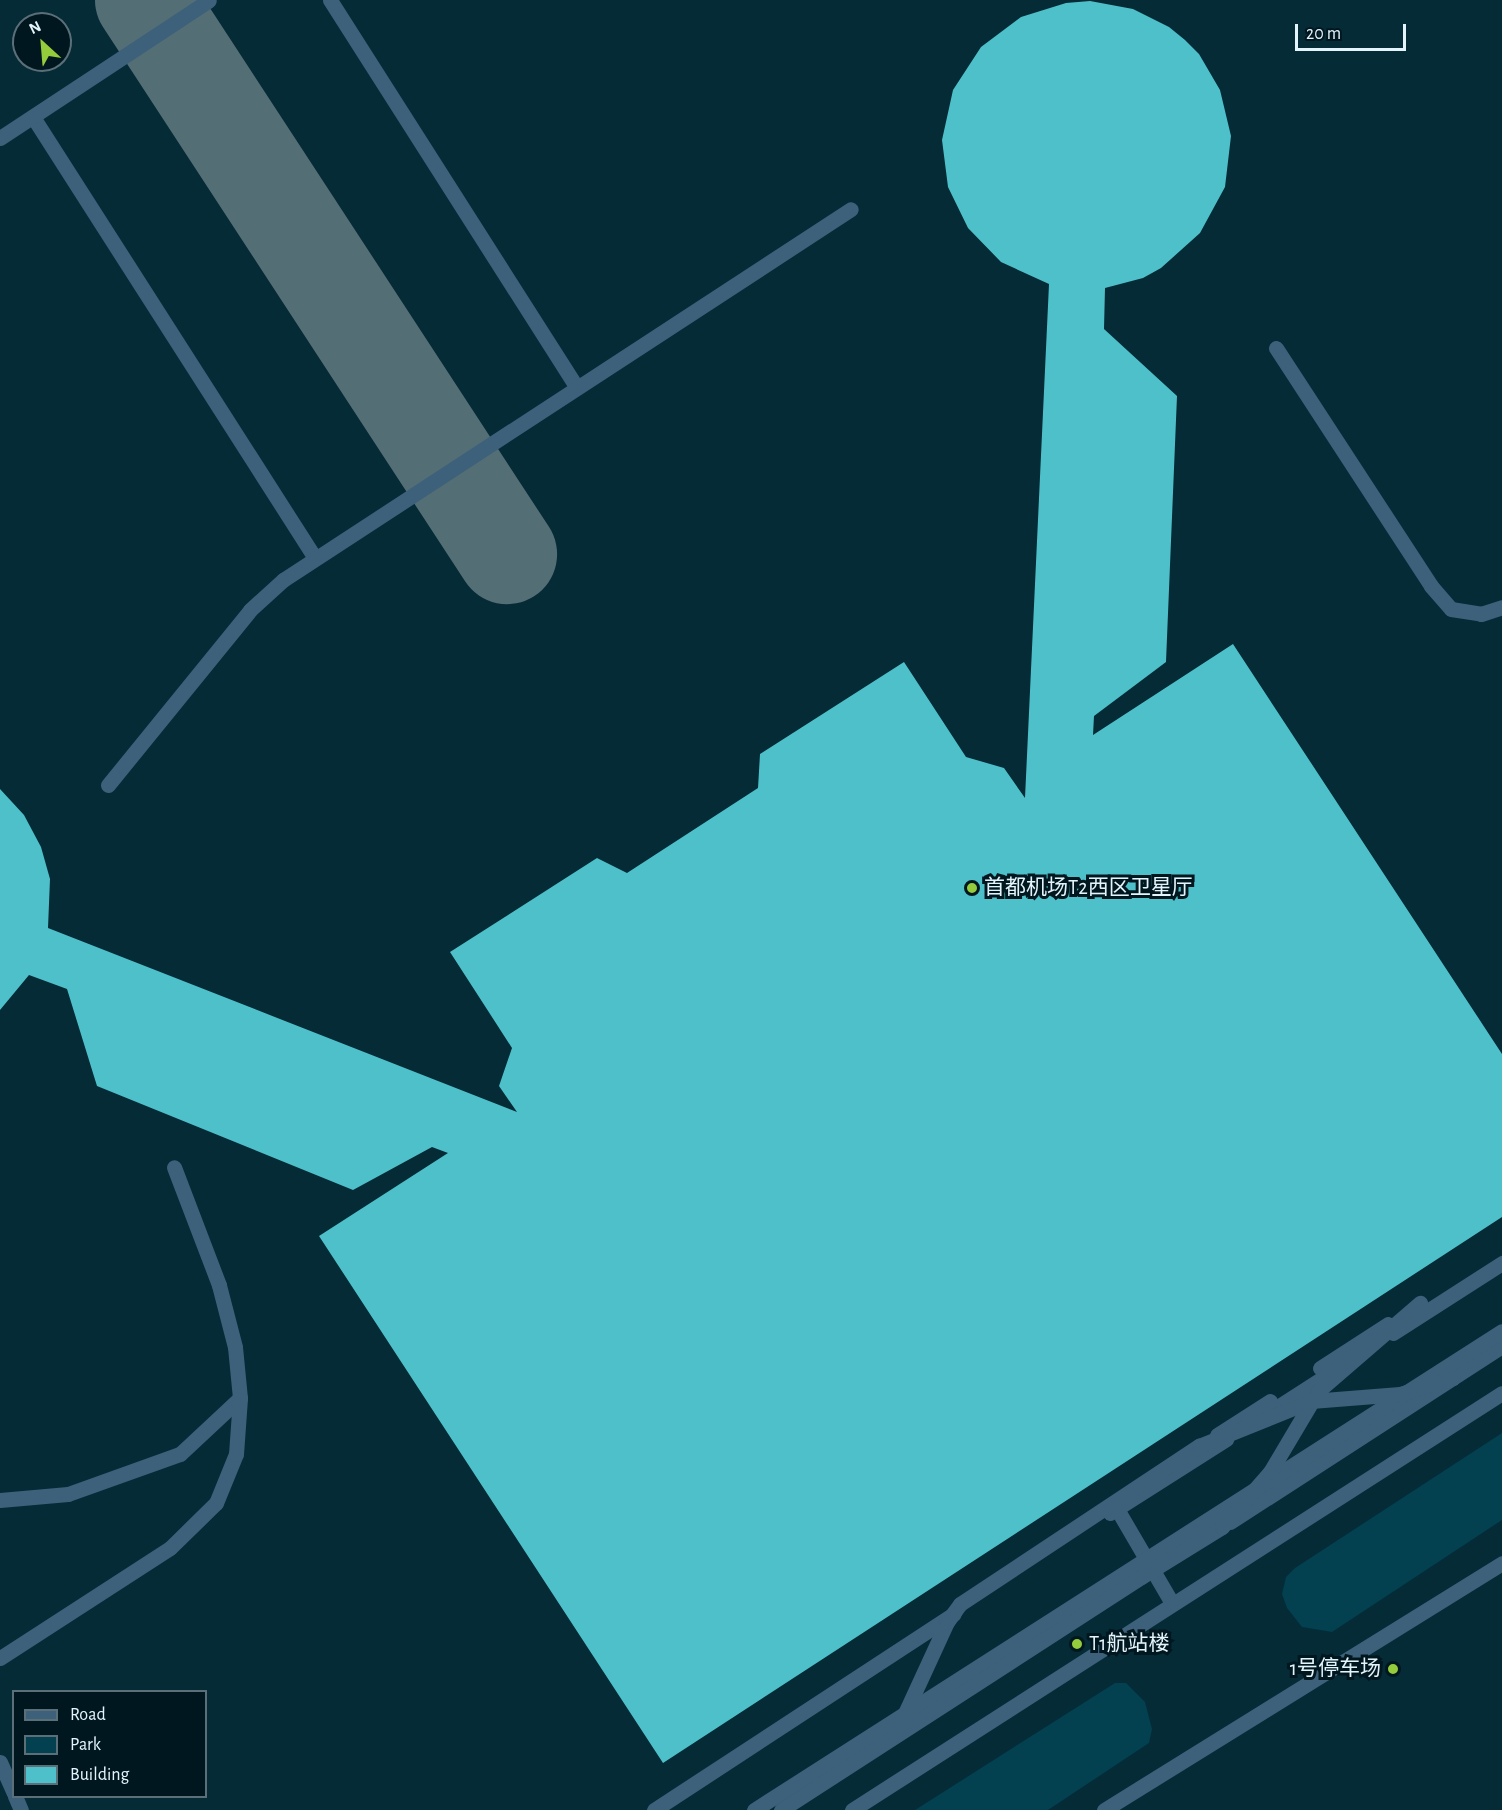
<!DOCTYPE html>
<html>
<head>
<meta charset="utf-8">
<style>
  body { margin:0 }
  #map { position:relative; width:1502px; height:1810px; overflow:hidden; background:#03212a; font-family:"Alegreya Sans","Noto Sans SC",sans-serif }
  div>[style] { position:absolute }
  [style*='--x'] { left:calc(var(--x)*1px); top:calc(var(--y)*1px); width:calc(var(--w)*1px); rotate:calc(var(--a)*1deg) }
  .built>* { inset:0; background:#052b37 }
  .green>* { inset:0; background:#034050 }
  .taxiway>* { height:100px; margin:-50px; padding:0 50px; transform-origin:50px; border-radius:50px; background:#546e76 }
  .building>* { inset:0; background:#4dc0ca }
  .service>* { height:15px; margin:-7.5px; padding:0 7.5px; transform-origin:7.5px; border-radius:7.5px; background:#3d617a }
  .tertiary>* { height:15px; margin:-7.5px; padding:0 7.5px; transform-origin:7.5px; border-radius:7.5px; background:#3d617a }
  .tertiary-bridge>* { height:15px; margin:-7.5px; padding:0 7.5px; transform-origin:7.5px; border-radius:7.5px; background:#3d617a }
  .dots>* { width:16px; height:16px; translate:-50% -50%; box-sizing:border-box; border:3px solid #001720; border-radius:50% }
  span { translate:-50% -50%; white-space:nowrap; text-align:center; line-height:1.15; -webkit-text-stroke:6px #001720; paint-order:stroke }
  .poi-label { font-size:21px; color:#e4f4fb }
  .left { translate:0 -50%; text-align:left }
  .right { translate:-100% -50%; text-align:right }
  .legend { position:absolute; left:12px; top:1690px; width:195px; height:108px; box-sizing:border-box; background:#001720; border:2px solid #5b6f78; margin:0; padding:8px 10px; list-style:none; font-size:18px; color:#e4f4fb }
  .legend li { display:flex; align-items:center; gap:12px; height:30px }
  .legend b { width:30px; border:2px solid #5b6f78 }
  .north { position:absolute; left:12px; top:12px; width:60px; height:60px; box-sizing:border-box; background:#001720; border:2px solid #5b6f78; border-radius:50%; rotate:334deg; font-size:16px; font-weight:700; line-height:24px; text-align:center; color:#e4f4fb }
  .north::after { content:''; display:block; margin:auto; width:21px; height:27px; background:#94cc3c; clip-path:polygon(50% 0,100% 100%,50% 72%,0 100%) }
  .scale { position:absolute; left:1295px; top:24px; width:111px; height:27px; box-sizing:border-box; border:3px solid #e4f4fb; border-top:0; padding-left:8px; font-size:18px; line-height:21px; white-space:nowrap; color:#e4f4fb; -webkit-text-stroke:4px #001720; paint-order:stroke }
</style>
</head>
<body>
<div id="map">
  <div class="built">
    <div style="clip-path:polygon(evenodd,0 0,1502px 0,1502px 1810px,0 1810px,0 0,24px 24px,60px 24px,60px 60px,24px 60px,24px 24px,0 0,14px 1692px,206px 1692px,206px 1796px,14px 1796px,14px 1692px)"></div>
  </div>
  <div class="green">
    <div style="clip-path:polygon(1502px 1433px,1502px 1520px,1332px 1632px,1302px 1627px,1287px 1608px,1282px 1594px,1286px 1577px,1295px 1568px)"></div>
    <div style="clip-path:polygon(1115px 1683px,1126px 1683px,1145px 1702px,1152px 1729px,1149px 1743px,1048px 1810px,915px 1810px)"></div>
  </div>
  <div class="taxiway">
    <div style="--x:145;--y:0;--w:662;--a:56.84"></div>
  </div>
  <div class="building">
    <div style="clip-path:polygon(1090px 1px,1133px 9px,1169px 27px,1185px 40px,1199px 54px,1220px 90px,1231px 136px,1225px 187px,1200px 233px,1161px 268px,1143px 278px,1105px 288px,1104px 329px,1177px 396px,1166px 662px,1094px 716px,1093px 735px,1233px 644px,1502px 1054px,1502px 1217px,663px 1763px,319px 1236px,448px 1153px,432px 1147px,353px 1190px,97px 1086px,67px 989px,29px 975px,0 1010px,0 789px,24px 815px,41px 847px,50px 879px,48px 928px,517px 1112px,499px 1086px,512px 1048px,450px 952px,597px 858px,627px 873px,758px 788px,760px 754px,904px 662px,966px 757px,1004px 768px,1025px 798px,1049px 284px,1001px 262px,968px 228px,948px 187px,942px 140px,953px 90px,981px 47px,1021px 17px,1066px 3px)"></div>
  </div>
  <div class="service">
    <div style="--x:330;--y:0;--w:459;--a:57.5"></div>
    <div style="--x:33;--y:117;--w:523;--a:57.4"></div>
    <div style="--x:0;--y:138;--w:250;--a:-33.4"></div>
    <div style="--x:1276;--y:348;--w:284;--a:56.9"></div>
    <div style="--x:1431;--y:586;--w:30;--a:49"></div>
    <div style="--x:1451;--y:609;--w:30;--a:9"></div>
    <div style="--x:1481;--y:614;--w:22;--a:-18"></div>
    <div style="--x:108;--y:785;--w:225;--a:-50.9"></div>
    <div style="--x:250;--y:610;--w:45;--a:-42.3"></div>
    <div style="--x:283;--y:580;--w:678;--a:-33.15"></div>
    <div style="--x:0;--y:1500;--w:68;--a:-5"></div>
    <div style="--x:68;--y:1494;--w:119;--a:-19.7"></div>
    <div style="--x:180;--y:1454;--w:82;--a:-43"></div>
    <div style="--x:1117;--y:1509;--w:109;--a:59.7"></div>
    <div style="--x:0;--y:1658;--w:202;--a:-32.9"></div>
    <div style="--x:170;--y:1548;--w:64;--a:-44.4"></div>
    <div style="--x:216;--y:1503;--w:53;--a:-67.8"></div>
    <div style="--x:236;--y:1454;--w:56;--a:-85.9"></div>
    <div style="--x:240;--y:1398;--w:51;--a:-95.6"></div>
    <div style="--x:235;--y:1347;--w:64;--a:-104.5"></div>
    <div style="--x:219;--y:1285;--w:126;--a:-110.9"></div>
    <div style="--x:0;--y:1762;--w:34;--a:66"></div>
    <div style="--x:15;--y:1796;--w:15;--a:67"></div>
    <div style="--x:1104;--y:1810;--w:468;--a:-31.8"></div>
  </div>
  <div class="tertiary">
    <div style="--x:1393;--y:1333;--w:130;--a:-32.7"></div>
    <div style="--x:1320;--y:1368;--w:81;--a:-32.9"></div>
    <div style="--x:1262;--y:1417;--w:90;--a:-32.8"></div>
    <div style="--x:1217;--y:1435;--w:63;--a:-32.7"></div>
    <div style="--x:1110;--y:1513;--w:138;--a:-32.5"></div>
    <div style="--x:1230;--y:1522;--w:324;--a:-32.9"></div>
    <div style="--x:654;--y:1810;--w:358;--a:-33.2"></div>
    <div style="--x:754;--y:1810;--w:888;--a:-32.63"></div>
    <div style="--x:781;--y:1810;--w:429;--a:-32.9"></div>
    <div style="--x:852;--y:1810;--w:772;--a:-32.68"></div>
  </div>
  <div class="tertiary-bridge">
    <div style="--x:1141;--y:1577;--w:95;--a:-31.7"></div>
    <div style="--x:1222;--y:1527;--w:73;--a:-48.9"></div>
    <div style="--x:1270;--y:1472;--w:94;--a:-59.3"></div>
    <div style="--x:1318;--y:1391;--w:135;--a:-40.8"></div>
    <div style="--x:895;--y:1735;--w:124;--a:-65.3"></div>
    <div style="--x:947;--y:1622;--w:22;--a:-54"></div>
    <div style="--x:960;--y:1604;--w:287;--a:-33.5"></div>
    <div style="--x:1199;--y:1446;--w:121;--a:-21.9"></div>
    <div style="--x:1311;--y:1401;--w:89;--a:-4.5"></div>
    <div style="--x:1400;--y:1394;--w:55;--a:-16.8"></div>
  </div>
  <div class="dots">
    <div style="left:972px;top:888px;background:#94cc3c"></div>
    <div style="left:1077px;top:1644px;background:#94cc3c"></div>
    <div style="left:1393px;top:1669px;background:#94cc3c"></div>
  </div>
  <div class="poi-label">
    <span class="left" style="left:984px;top:888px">首都机场T2西区卫星厅</span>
    <span class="left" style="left:1089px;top:1644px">T1航站楼</span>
    <span class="right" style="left:1381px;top:1669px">1号停车场</span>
  </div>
  <ul class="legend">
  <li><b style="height:8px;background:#3d617a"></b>Road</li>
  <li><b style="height:16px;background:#034050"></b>Park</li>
  <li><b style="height:16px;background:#4dc0ca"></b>Building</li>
  </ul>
  <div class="north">N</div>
  <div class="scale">20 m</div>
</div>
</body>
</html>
